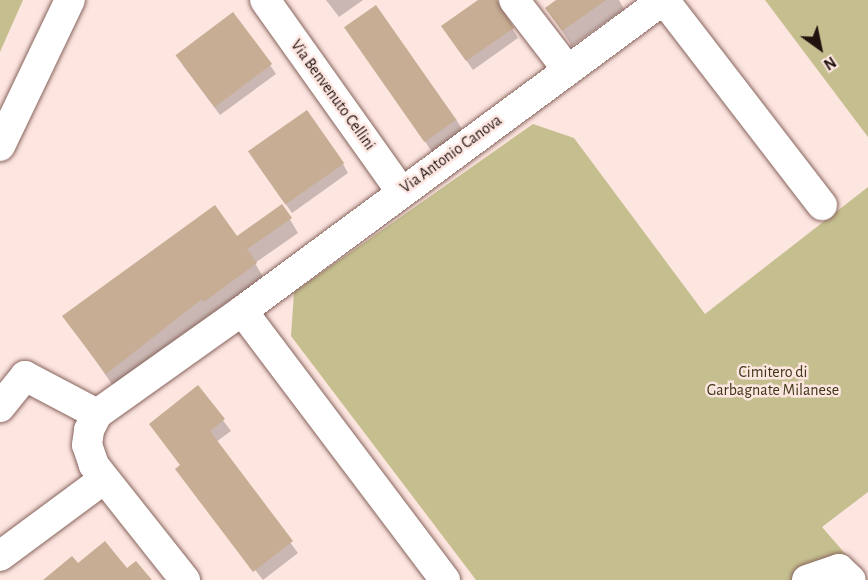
<!DOCTYPE html>
<html>
<head>
<meta charset="utf-8">
<style>
  body { margin:0 }
  #map { position:relative; width:868px; height:580px; overflow:hidden; background:#fde5e0; font-family:"Alegreya Sans",sans-serif }
  div>[style] { position:absolute }
  [style*='--x'] { left:calc(var(--x)*1px); top:calc(var(--y)*1px); width:calc(var(--w)*1px); rotate:calc(var(--a)*1deg) }
  .green>* { inset:0; background:#c5bf8f }
  .shadow>* { inset:0; background:#0003 }
  .building>* { inset:0; background:#c6ad93; transform-origin:0 0 }
  .roads { filter:drop-shadow(0 0 2px #86645c) drop-shadow(0 0 2px #86645c) }
  .minor>* { height:30px; margin:-15px; padding:0 15px; transform-origin:15px; border-radius:15px; background:#fff }
  span { translate:-50% -50%; white-space:nowrap; text-align:center; line-height:1.15; -webkit-text-stroke:5px #fde5e0; paint-order:stroke }
  .street-label { font-size:16px; color:#1f120f }
  .park-label { font-size:16px; color:#3d3817 }
  .north { position:absolute; left:790px; top:18px; width:60px; height:60px; -webkit-text-stroke:4px #fde5e0; paint-order:stroke; rotate:147deg; font-size:16px; font-weight:700; line-height:24px; text-align:center; color:#1f120f }
  .north::after { content:''; display:block; margin:auto; width:21px; height:27px; background:#1f120f; clip-path:polygon(50% 0,100% 100%,50% 72%,0 100%) }
</style>
</head>
<body>
<div id="map">
  <div class="green">
    <div style="clip-path:polygon(0 0,23px 0,0 52px)"></div>
    <div style="clip-path:polygon(765px 0,868px 0,868px 137px)"></div>
    <div style="clip-path:polygon(533px 124px,574px 138px,705px 314px,868px 187px,868px 492px,822px 527px,868px 580px,476px 580px,291px 336px,294px 292px)"></div>
  </div>
  <div class="shadow">
    <div style="clip-path:polygon(326px 0,363px 0,339px 17px)"></div>
    <div style="clip-path:polygon(480px 0,495px 0,518px 38px,473px 70px,449px 35px)"></div>
    <div style="clip-path:polygon(559px 0,619px 0,624px 9px,572px 46px,547px 8px)"></div>
    <div style="clip-path:polygon(346px 28px,456px 119px,465px 135px,435px 156px)"></div>
    <div style="clip-path:polygon(182px 64px,270px 65px,276px 74px,220px 115px)"></div>
    <div style="clip-path:polygon(255px 161px,343px 164px,348px 173px,292px 213px)"></div>
    <div style="clip-path:polygon(282px 206px,298px 233px,255px 263px,263px 277px,114px 387px,64px 316px,236px 238px)"></div>
    <div style="clip-path:polygon(198px 387px,231px 431px,216px 442px,298px 553px,263px 580px,184px 480px,181px 466px,151px 425px)"></div>
  </div>
  <div class="building">
    <div style="clip-path:polygon(478px 0,497px 0,514px 28px,466px 61px,441px 26px)"></div>
    <div style="clip-path:polygon(556px 0,606px 0,562px 31px,545px 8px)"></div>
    <div style="left:376px;top:5px;width:140px;height:39px;rotate:55deg"></div>
    <div style="left:233px;top:12px;width:65px;height:72px;rotate:53deg"></div>
    <div style="left:307px;top:110px;width:65px;height:72px;rotate:55deg"></div>
    <div style="clip-path:polygon(282px 204px,292px 218px,247px 249px,257px 263px,204px 302px,202px 299px,106px 374px,62px 316px,215px 205px,237px 236px)"></div>
    <div style="clip-path:polygon(198px 385px,225px 419px,210px 431px,293px 541px,253px 572px,175px 469px,180px 465px,149px 424px)"></div>
    <div style="clip-path:polygon(105px 541px,127px 568px,136px 561px,152px 580px,43px 580px,72px 556px,78px 563px)"></div>
  </div>
  <div class="roads">
    <div class="minor">
      <div style="--x:265;--y:0;--w:233;--a:54.6"></div>
      <div style="--x:514;--y:0;--w:87;--a:52.5"></div>
      <div style="--x:664;--y:0;--w:259;--a:52.4"></div>
      <div style="--x:0;--y:146;--w:162;--a:-64.4"></div>
      <div style="--x:0;--y:407;--w:40;--a:-51"></div>
      <div style="--x:25;--y:376;--w:81;--a:27.8"></div>
      <div style="--x:0;--y:556;--w:129;--a:-36.5"></div>
      <div style="--x:185;--y:580;--w:147;--a:-128.4"></div>
      <div style="--x:94;--y:465;--w:21;--a:-109"></div>
      <div style="--x:87;--y:445;--w:15;--a:-82"></div>
      <div style="--x:89;--y:430;--w:18;--a:-63"></div>
      <div style="--x:97;--y:414;--w:178;--a:-35.4"></div>
      <div style="--x:445;--y:580;--w:337;--a:-127"></div>
      <div style="--x:242;--y:311;--w:523;--a:-36.45"></div>
      <div style="--x:807;--y:580;--w:34;--a:-19"></div>
      <div style="--x:839;--y:569;--w:16;--a:43"></div>
    </div>
  </div>
  <div class="street-label">
    <span style="left:333px;top:95px;rotate:54deg">Via Benvenuto Cellini</span>
    <span style="left:451px;top:154px;rotate:-36deg">Via Antonio Canova</span>
  </div>
  <div class="park-label">
    <span style="left:773px;top:381px">Cimitero di<br>Garbagnate Milanese</span>
  </div>
  <div class="north">N</div>
</div>
</body>
</html>
